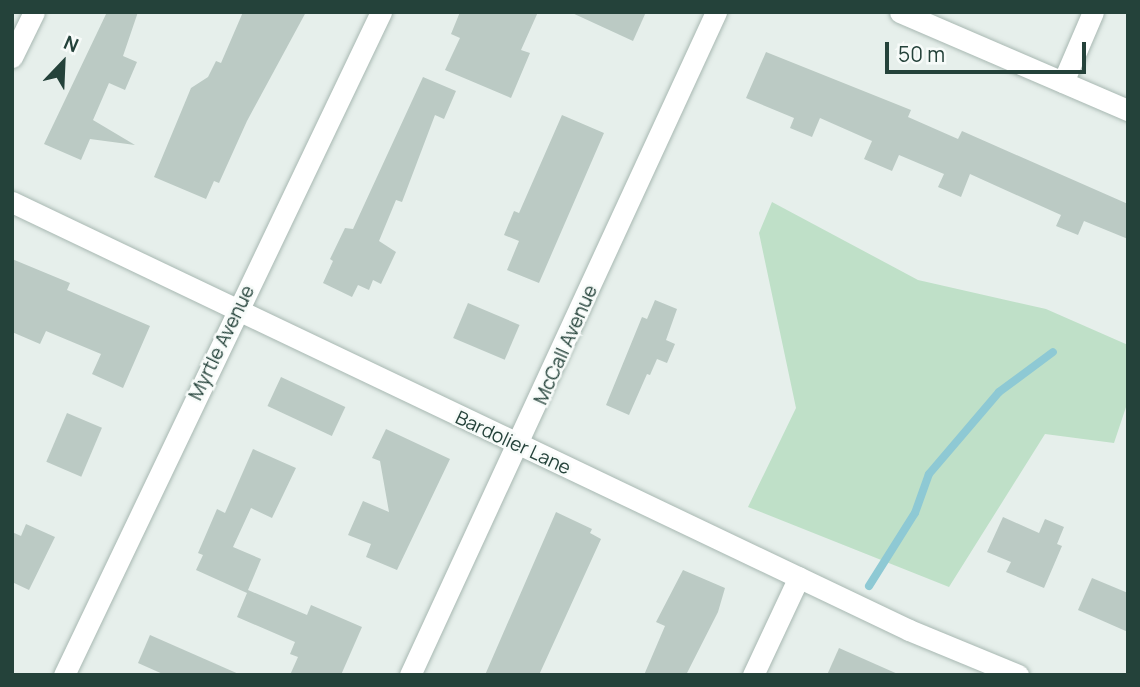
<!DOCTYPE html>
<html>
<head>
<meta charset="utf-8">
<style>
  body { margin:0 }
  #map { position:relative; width:1140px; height:687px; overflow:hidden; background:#e6efeb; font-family:Manrope,sans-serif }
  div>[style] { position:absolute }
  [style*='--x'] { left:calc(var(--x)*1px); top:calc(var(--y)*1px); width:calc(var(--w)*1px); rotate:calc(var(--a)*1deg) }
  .green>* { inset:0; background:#bfe0c8 }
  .stream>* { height:8px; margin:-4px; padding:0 4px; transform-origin:4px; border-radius:4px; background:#8ec9d4 }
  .building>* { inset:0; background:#bbcac4; transform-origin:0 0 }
  .roads { filter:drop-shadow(0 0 2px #a8b8b2) drop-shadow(0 0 2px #a8b8b2) }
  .minor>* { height:21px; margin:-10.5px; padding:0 10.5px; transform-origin:10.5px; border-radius:10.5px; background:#fff }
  span { translate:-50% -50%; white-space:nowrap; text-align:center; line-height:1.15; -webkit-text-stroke:5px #f7fbf9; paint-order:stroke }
  .street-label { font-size:19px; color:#24423a }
  .frame { position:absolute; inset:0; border:14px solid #24423a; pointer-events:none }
  .north { position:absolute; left:28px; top:28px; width:70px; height:70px; -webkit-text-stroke:5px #f7fbf9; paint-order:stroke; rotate:23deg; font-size:19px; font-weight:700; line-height:28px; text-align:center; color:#24423a }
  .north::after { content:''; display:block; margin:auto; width:24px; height:32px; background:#24423a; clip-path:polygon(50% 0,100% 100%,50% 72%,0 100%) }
  .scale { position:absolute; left:885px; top:42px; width:201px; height:32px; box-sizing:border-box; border:4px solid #24423a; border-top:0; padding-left:9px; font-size:21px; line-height:24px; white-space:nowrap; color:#24423a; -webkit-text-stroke:5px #f7fbf9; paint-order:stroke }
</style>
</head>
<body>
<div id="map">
  <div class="green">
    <div style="clip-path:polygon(772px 202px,918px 280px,1046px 309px,1128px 345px,1128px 401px,1114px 443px,1045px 434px,949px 587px,748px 507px,796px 408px,759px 233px)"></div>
  </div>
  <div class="stream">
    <div style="--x:869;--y:586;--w:86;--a:-57.8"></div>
    <div style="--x:915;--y:513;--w:41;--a:-70.3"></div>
    <div style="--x:929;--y:474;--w:108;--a:-49.5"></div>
    <div style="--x:999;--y:392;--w:67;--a:-36.5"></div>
  </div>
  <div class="building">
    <div style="clip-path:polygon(107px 12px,138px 12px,123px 56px,137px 62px,125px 90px,109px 83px,93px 120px,135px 145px,90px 139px,81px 160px,44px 144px)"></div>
    <div style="clip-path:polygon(243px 12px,306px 12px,247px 121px,219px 183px,214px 181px,206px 199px,154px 177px,191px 88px,208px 77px,216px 61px,221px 63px)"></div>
    <div style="clip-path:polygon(460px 12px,538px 12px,521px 50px,530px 53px,511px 98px,445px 70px,460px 38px,451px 34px)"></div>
    <div style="clip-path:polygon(570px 12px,646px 12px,633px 41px)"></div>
    <div style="clip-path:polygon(766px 52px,911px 110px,908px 117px,958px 139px,962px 131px,1128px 204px,1128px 239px,1084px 221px,1078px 235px,1056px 226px,1061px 215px,970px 174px,961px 197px,938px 187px,944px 174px,899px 155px,892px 171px,864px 159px,872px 141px,820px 118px,812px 137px,790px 128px,794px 118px,746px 98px)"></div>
    <div style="clip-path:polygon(423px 77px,456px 91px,444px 119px,435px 115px,402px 202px,396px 200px,379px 241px,396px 252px,381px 284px,373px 280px,369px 290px,358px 285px,352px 297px,323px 283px,333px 261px,330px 259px,345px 228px,353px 229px)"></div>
    <div style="clip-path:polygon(562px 115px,604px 133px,539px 283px,507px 270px,519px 241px,504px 235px,514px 211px,519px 213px)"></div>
    <div style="clip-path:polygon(12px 259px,70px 283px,67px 290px,150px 326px,123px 388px,92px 374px,101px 354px,46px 331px,40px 344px,12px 332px)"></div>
    <div style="clip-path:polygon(655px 300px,677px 309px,666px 340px,675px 344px,667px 363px,657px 359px,650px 375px,647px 374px,629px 415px,606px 405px,642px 317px,647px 319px)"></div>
    <div style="left:468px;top:303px;width:56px;height:38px;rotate:23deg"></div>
    <div style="left:281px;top:377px;width:71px;height:32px;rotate:25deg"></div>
    <div style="left:67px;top:413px;width:38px;height:53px;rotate:23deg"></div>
    <div style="clip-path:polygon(386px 429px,450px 459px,397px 570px,366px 557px,371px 544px,348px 535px,363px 501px,389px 512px,380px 461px,372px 458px)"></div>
    <div style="clip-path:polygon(253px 449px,296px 468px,272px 518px,251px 508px,233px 547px,261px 559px,248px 590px,307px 615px,311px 605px,362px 627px,341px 675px,290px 675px,298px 657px,290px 654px,295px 642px,237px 617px,247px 593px,196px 570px,203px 555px,198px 553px,217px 509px,225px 513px)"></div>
    <div style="clip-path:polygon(556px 512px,592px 529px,590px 533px,601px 539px,539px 675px,485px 675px)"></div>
    <div style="clip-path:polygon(1003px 517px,1039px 533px,1045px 519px,1064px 527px,1057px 544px,1062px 546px,1044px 588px,1006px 572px,1011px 562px,987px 552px)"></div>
    <div style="clip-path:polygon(26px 524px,55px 537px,29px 590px,12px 582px,12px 532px,21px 536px)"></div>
    <div style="clip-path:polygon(683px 570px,725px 588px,718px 612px,686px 675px,644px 675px,665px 626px,656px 622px)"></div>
    <div style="clip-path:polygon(1092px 578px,1128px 593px,1128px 632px,1078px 610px)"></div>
    <div style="clip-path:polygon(150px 635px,241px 675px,165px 675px,138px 663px)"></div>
    <div style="clip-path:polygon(839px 648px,900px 675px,827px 675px)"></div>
  </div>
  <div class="roads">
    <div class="minor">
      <div style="--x:900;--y:12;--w:248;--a:23.3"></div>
      <div style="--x:12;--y:57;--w:50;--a:-63.9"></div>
      <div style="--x:1063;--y:82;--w:76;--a:-66.8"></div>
      <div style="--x:12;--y:202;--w:994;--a:25.51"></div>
      <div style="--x:909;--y:630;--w:118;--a:22.4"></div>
      <div style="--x:64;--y:675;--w:735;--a:-64.45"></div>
      <div style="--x:410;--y:675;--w:730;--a:-65.22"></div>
      <div style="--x:753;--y:675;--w:108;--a:-64.9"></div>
    </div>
  </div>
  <div class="street-label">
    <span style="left:222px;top:343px;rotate:-64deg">Myrtle Avenue</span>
    <span style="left:566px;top:345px;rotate:-66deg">McCall Avenue</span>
    <span style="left:513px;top:443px;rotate:25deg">Bardolier Lane</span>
  </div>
  <div class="frame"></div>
  <div class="north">N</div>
  <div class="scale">50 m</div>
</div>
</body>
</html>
